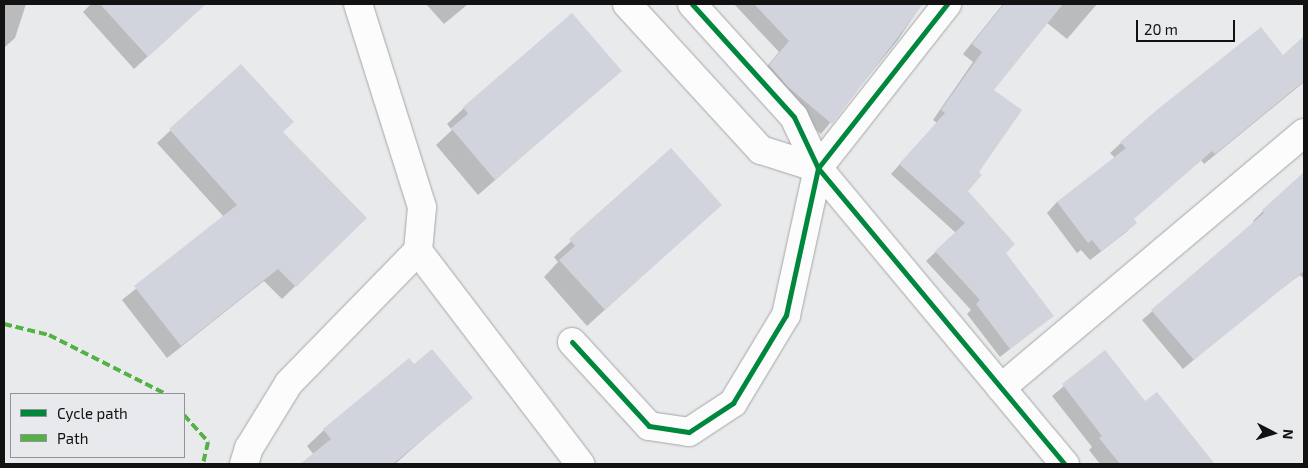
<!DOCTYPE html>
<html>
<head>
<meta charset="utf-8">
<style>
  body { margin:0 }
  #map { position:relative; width:1308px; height:468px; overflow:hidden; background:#e9eaeb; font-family:"Exo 2",sans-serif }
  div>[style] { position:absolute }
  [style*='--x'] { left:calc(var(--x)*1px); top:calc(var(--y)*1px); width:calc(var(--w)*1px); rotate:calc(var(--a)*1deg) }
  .shadow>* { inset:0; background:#0003 }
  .building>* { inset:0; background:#d1d4dd }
  .roads { filter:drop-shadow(0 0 1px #a5a6a7) drop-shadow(0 0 1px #a5a6a7) }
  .minor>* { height:28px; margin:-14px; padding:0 14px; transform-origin:14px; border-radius:14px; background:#fcfcfc }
  .quiet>* { height:4px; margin-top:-2px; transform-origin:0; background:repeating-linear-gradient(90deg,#54b144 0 8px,transparent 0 12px) }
  .cycleway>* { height:5px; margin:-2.5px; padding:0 2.5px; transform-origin:2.5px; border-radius:2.5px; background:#00873e }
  span { translate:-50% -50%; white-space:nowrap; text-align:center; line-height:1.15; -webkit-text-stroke:4.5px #e8e9ec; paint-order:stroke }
  .frame { position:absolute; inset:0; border:5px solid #121213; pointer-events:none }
  .legend { position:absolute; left:10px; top:393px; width:175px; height:65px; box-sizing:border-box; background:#e8e9ec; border:1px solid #929395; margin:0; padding:6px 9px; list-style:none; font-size:15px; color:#121213 }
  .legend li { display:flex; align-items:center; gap:10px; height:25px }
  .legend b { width:25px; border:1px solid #929395 }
  .north { position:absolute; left:1248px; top:408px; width:50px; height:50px; -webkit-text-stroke:4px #e8e9ec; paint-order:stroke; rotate:95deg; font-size:14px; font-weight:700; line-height:20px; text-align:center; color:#121213 }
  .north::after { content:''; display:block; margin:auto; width:18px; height:22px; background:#121213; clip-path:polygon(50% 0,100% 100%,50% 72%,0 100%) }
  .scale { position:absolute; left:1136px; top:20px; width:99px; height:22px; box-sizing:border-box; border:2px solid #121213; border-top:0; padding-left:6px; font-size:15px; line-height:18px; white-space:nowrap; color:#121213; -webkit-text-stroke:4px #e8e9ec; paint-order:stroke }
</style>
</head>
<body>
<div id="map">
  <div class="shadow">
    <div style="clip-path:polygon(4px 4px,26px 4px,15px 38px,5px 47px)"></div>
    <div style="clip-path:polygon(91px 4px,205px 4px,134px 69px,83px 12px)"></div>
    <div style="clip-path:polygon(426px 4px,468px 4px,444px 24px)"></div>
    <div style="clip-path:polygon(734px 4px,823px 4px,842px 19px,852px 4px,922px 4px,897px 41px,821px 134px,778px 98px,758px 77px,779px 52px)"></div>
    <div style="clip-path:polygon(1003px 4px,1097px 4px,1067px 39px,1046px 22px,992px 90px,977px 172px,966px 191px,1005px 253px,1052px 316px,1000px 357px,967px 314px,971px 310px,926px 261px,956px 233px,891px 174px,937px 123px,933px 120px,973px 62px,963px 54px)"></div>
    <div style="clip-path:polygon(1304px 38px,1304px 82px,1204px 164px,1201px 160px,1133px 219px,1136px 223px,1125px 233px,1090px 260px,1081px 250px,1077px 253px,1047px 213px,1057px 202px,1115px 158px,1110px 153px,1121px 143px,1283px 57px)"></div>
    <div style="clip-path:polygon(241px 65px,281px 132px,365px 218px,282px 299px,264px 281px,167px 358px,122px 300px,224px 217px,157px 143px)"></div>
    <div style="clip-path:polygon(620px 71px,478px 195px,436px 145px,452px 130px,447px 124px,464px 108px)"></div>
    <div style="clip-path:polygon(671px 150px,720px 205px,587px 326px,544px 277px,558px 262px,554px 257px)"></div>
    <div style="clip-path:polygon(1300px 178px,1304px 182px,1304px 279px,1300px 275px,1251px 311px,1183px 369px,1142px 320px,1255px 223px,1253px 221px,1263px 211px)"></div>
    <div style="clip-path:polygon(1105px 352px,1145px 403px,1156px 393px,1214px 464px,1100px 464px,1089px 450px,1092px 447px,1052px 396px)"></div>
    <div style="clip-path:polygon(414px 366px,471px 397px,395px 464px,305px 464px,314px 455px,307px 446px,324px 430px)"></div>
  </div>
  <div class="building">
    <div style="clip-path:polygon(100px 4px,206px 4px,148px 57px)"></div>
    <div style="clip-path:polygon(754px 4px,923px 4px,832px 124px,788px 87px,769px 65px,789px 41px)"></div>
    <div style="clip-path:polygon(1004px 4px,1063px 4px,994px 90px,1022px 110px,979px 172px,982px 175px,968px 191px,1015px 244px,1006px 253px,1054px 316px,1010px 349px,976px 304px,980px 300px,935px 251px,965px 223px,899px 164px,945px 113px,941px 110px,982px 52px,972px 44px)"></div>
    <div style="clip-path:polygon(572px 13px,622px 71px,495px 180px,451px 128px,468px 114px,463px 107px)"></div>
    <div style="clip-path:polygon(1261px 27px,1283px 55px,1304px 36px,1304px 81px,1215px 154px,1212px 151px,1134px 219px,1137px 223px,1101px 251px,1092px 240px,1088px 243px,1057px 202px,1126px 148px,1120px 142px,1158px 109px)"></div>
    <div style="clip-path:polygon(241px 64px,294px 122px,283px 132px,367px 218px,296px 287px,278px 269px,181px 346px,134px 286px,237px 205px,169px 129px)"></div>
    <div style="clip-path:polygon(671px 148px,722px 205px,605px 310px,559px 260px,575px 246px,569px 239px)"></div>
    <div style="clip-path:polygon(1304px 172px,1304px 271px,1194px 360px,1151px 310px,1264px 213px,1262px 210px)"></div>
    <div style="clip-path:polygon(432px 349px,473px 398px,393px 464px,300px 464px,331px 439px,323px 429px,409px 358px,414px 364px)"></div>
    <div style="clip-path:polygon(1105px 350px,1145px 401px,1157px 392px,1215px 464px,1120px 464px,1099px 438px,1102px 436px,1062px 384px)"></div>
  </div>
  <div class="roads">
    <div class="minor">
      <div style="--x:627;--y:4;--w:198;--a:47.5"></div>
      <div style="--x:761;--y:150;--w:60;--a:17.5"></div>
      <div style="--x:692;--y:4;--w:152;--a:47.9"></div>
      <div style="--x:794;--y:117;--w:56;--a:64.8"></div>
      <div style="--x:818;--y:168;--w:386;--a:50.2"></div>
      <div style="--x:418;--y:251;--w:268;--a:52.7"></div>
      <div style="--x:572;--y:342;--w:114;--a:47.5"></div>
      <div style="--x:649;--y:426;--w:40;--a:8.5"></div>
      <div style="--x:689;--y:432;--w:53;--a:-33.4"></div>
      <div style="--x:733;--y:403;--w:103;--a:-58.9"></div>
      <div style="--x:786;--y:315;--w:150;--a:-77.7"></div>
      <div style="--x:818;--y:168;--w:209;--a:-51.8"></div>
      <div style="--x:1001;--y:388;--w:396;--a:-40.1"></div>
      <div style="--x:244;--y:464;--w:17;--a:-73"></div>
      <div style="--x:249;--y:448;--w:76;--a:-58.4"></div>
      <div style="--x:289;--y:383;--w:185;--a:-45.7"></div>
      <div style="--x:418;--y:251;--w:44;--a:-84.8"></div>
      <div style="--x:422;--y:207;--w:213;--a:-107.5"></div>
    </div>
  </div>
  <div class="quiet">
    <div style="--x:4;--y:324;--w:46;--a:13.7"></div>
    <div style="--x:49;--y:335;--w:131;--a:26.8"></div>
    <div style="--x:184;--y:415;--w:36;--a:48"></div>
    <div style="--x:208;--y:442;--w:23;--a:103"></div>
  </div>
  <div class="cycleway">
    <div style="--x:692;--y:4;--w:152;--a:47.9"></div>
    <div style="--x:794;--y:117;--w:56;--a:64.8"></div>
    <div style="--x:818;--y:168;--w:386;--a:50.2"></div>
    <div style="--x:572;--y:342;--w:114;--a:47.5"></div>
    <div style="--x:649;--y:426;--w:40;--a:8.5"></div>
    <div style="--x:689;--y:432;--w:53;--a:-33.4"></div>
    <div style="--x:733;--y:403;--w:103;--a:-58.9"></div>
    <div style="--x:786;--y:315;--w:150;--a:-77.7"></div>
    <div style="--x:818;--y:168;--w:209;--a:-51.8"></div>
  </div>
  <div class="frame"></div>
  <ul class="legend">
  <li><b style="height:6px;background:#00873e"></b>Cycle path</li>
  <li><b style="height:6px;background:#54b144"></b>Path</li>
  </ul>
  <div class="north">N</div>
  <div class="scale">20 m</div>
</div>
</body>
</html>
